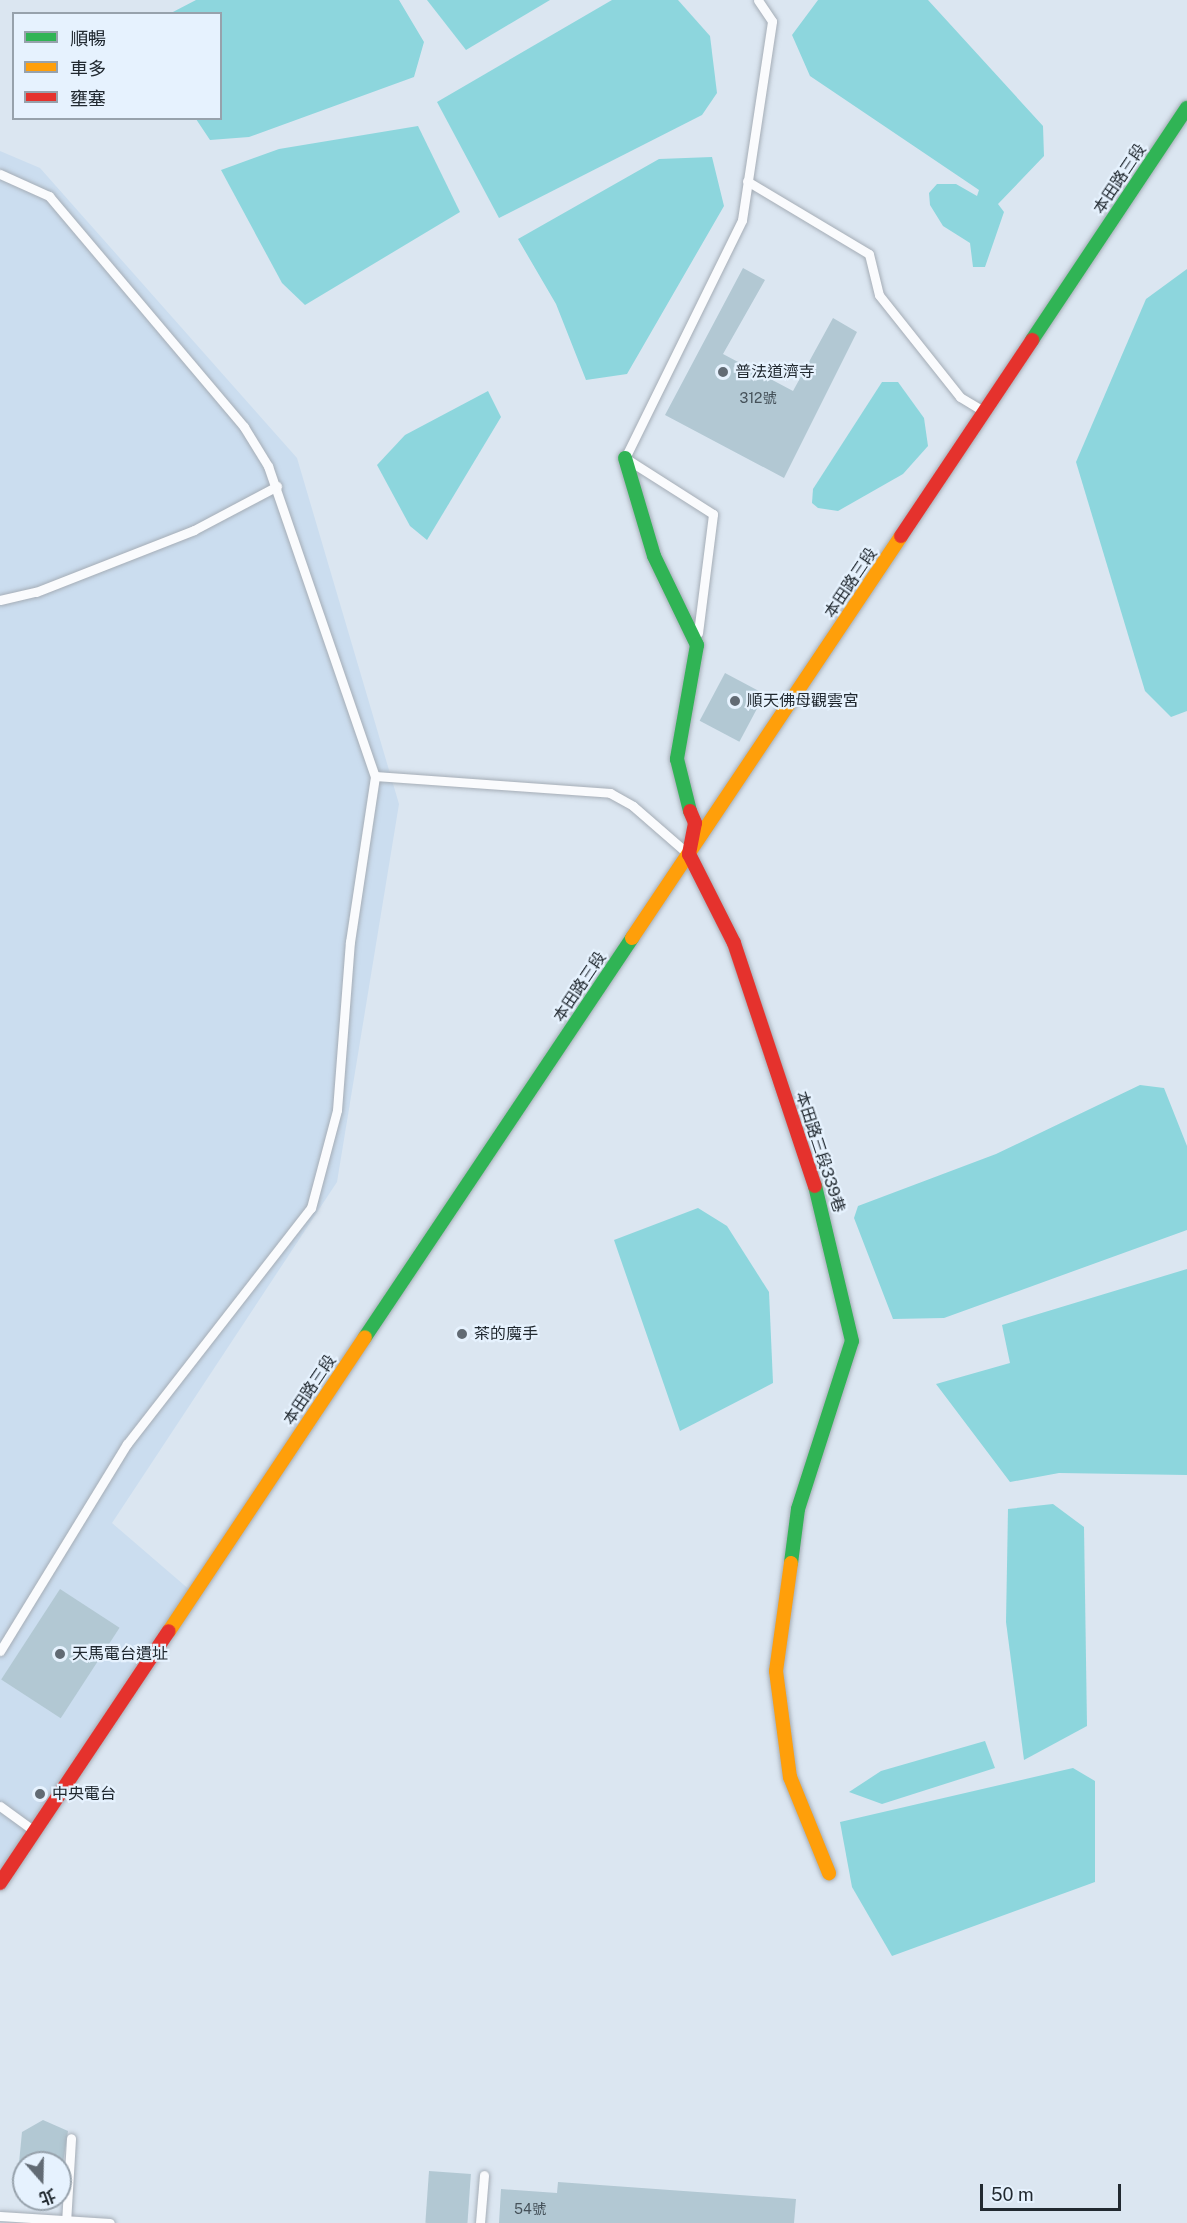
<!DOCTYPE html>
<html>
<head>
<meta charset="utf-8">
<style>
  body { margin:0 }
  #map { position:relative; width:1187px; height:2223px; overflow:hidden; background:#dbe6f1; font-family:"Public Sans","Noto Sans TC",sans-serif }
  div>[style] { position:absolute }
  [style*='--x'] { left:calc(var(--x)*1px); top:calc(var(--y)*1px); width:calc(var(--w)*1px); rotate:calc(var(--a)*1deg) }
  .built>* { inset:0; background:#cbddef }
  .water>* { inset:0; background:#8dd6dd }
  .building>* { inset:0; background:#b2c8d3; transform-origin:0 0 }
  .roads { filter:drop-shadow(0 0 2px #a5adb6) drop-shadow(0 0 2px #a5adb6) }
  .lane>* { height:9px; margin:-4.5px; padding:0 4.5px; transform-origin:4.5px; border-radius:4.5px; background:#fafbfd }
  .fast>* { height:14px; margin:-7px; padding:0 7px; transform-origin:7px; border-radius:7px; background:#30b455 }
  .slow>* { height:14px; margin:-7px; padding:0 7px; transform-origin:7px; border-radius:7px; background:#ff9f0a }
  .jam>* { height:14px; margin:-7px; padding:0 7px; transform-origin:7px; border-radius:7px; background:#e5322d }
  .dots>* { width:16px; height:16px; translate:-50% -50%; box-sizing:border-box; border:3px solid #e6f2fe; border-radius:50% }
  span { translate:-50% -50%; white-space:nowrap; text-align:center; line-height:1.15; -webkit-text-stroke:4.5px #e6f2fe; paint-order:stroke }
  .number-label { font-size:14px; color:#455159 }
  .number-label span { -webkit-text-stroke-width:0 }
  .street-label { font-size:16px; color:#212930 }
  .poi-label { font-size:16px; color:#212930 }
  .left { translate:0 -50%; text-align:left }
  .legend { position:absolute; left:12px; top:12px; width:210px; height:108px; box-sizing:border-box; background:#e6f2fe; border:2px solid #97a2ac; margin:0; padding:8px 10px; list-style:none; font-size:18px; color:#212930 }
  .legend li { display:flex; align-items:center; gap:12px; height:30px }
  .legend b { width:30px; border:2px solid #97a2ac }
  .north { position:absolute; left:12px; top:2151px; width:60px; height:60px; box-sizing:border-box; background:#e6f2fe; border:2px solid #97a2ac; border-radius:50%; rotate:160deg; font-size:16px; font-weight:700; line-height:24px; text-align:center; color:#212930 }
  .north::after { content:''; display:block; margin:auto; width:21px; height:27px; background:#626b74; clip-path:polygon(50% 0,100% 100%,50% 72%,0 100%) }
  .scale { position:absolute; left:980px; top:2184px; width:141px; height:27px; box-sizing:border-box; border:3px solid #212930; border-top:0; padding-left:8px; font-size:18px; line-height:21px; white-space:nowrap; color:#212930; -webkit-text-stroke:4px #e6f2fe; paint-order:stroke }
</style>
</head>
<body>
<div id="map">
  <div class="built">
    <div style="clip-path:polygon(0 151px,40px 168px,297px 458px,399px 804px,337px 1182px,112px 1523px,191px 1591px,0 1875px)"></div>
  </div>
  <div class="water">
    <div style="clip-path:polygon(196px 0,399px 0,424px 42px,414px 77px,249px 137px,210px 140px,196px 119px,220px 118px,220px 14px,171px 13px)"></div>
    <div style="clip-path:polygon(427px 0,550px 0,466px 50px)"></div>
    <div style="clip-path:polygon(612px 0,678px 0,710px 36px,717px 93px,702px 115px,499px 218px,437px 102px)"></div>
    <div style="clip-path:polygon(818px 0,928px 0,1043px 126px,1044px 156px,998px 204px,1004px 212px,985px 267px,973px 267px,970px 243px,943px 226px,930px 205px,929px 193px,937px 184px,956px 184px,977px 196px,979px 190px,810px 76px,792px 35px)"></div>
    <div style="clip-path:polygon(418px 126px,460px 212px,305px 305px,282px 283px,221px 170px,279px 149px)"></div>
    <div style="clip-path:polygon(712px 157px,724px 206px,627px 374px,586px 380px,556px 304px,518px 239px,659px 159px)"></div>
    <div style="clip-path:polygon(1187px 269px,1187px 711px,1171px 717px,1145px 691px,1076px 462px,1146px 299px)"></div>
    <div style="clip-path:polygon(882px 382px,898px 382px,924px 418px,928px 446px,903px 474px,838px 511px,818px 508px,812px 503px,813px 489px)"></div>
    <div style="clip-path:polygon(488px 391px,501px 417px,427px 540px,410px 526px,377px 465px,405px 435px)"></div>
    <div style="clip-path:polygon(1140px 1085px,1164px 1088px,1187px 1146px,1187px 1230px,944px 1318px,893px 1319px,854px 1218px,858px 1206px,996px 1154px)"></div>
    <div style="clip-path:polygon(698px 1208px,727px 1226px,769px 1292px,773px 1383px,680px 1431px,614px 1240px)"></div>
    <div style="clip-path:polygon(1187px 1269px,1187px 1475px,1059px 1473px,1010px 1482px,936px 1384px,1010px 1363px,1002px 1325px)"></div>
    <div style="clip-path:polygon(1053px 1504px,1084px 1527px,1087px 1726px,1024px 1760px,1006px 1622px,1008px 1509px)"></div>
    <div style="clip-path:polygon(985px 1741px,995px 1768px,882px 1804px,849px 1792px,881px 1771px)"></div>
    <div style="clip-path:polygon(1073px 1768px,1095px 1781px,1095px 1882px,892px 1956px,852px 1887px,840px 1822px)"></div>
  </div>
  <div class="building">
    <div style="clip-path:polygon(743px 268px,765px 280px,723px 354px,793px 391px,833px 318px,857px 332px,784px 478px,665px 415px)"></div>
    <div style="left:725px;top:673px;width:45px;height:54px;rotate:28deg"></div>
    <div style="left:60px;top:1589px;width:71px;height:108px;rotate:33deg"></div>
    <div style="clip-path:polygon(43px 2120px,68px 2131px,63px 2163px,19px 2163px,22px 2132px)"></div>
    <div style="left:429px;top:2171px;width:42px;height:52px;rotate:4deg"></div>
    <div style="clip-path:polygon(558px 2182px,796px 2199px,794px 2223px,499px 2223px,501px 2189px,557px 2193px)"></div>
  </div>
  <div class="roads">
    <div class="lane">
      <div style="--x:0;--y:174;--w:54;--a:24.2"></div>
      <div style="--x:49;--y:196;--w:302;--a:49.8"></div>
      <div style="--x:244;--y:427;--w:46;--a:58.4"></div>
      <div style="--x:268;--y:466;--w:328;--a:71"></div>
      <div style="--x:747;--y:181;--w:142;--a:30.9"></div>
      <div style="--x:869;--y:254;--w:42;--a:76.3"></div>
      <div style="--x:879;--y:295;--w:130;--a:51.5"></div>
      <div style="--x:960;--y:397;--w:27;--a:31"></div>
      <div style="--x:0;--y:600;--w:37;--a:-13"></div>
      <div style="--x:36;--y:592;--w:170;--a:-21.4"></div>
      <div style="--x:194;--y:530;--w:94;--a:-27.9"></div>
      <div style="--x:698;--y:633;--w:120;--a:-82.8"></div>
      <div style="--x:713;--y:514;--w:104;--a:-147.5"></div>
      <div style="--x:625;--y:458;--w:265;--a:-63.8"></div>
      <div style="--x:742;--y:220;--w:201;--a:-81.4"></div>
      <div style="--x:772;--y:21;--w:25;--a:-124"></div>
      <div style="--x:0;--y:1651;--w:243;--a:-58.5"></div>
      <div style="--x:127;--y:1444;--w:299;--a:-52.1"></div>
      <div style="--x:311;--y:1208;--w:101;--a:-75.1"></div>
      <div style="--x:337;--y:1110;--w:169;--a:-85.6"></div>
      <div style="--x:350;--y:942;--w:168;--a:-81.4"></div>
      <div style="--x:375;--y:776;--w:236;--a:4.1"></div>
      <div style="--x:610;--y:793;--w:26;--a:29"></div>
      <div style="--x:633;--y:806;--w:72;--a:41"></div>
      <div style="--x:0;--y:1806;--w:39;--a:36"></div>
      <div style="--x:0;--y:2216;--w:110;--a:3.6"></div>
      <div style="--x:66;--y:2223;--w:85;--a:-86.6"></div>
      <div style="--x:480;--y:2223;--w:48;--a:-85.2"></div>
    </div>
    <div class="fast">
      <div style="--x:1032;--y:340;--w:279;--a:-56.3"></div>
      <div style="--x:625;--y:458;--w:102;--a:73.5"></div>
      <div style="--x:654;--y:556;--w:99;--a:64.2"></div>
      <div style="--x:697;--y:645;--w:116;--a:100"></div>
      <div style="--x:677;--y:759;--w:54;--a:76"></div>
      <div style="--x:365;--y:1337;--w:480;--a:-56.2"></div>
      <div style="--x:791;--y:1563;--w:54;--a:-82.6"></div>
      <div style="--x:798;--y:1509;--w:176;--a:-72.2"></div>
      <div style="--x:852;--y:1341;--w:159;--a:-103.4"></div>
    </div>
    <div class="slow">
      <div style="--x:632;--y:938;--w:484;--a:-56.2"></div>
      <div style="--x:791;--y:1563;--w:109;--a:97.9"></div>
      <div style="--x:776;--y:1671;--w:107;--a:82.5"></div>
      <div style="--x:790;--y:1777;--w:104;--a:67.9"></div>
      <div style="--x:169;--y:1631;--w:353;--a:-56.3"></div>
    </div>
    <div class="jam">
      <div style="--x:901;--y:536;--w:236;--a:-56.2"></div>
      <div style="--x:690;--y:811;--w:13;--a:67"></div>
      <div style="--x:695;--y:823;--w:32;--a:101"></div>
      <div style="--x:689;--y:854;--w:100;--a:63.2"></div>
      <div style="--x:734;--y:943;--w:256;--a:71.6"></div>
      <div style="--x:0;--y:1883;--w:303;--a:-56.2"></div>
    </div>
  </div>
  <div class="dots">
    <div style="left:723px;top:372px;background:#626b74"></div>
    <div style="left:735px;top:701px;background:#626b74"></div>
    <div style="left:462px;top:1334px;background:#626b74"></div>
    <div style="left:60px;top:1654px;background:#626b74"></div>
    <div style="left:40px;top:1794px;background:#626b74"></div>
  </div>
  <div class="number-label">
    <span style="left:758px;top:398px">312號</span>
    <span style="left:530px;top:2209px">54號</span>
  </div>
  <div class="street-label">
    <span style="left:1120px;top:179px;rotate:-56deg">本田路三段</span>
    <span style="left:851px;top:583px;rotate:-56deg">本田路三段</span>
    <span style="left:580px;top:987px;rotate:-56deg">本田路三段</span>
    <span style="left:820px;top:1152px;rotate:72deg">本田路三段339巷</span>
    <span style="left:310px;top:1390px;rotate:-56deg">本田路三段</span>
  </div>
  <div class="poi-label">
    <span class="left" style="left:735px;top:372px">普法道濟寺</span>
    <span class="left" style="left:747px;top:701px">順天佛母觀雲宮</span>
    <span class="left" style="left:474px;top:1334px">茶的魔手</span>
    <span class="left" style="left:72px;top:1654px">天馬電台遺址</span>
    <span class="left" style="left:52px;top:1794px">中央電台</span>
  </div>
  <ul class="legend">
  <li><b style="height:8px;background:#30b455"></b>順暢</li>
  <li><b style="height:8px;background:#ff9f0a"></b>車多</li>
  <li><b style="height:8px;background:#e5322d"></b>壅塞</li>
  </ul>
  <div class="north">北</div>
  <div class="scale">50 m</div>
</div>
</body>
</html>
